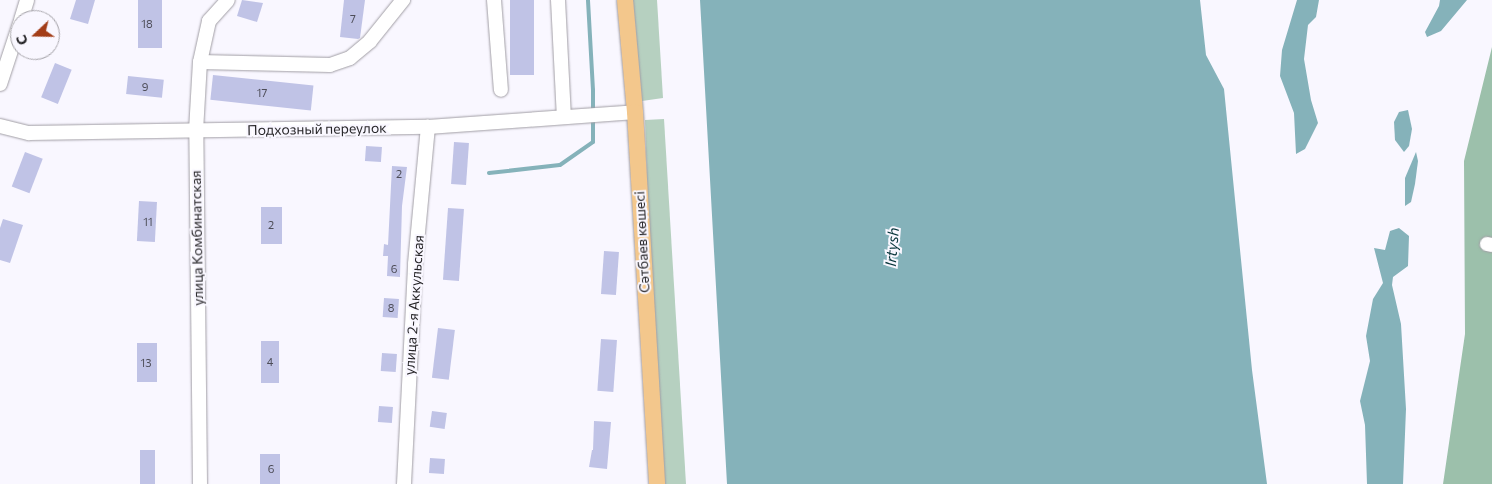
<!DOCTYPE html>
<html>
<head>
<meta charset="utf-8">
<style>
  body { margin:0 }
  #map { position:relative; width:1492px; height:484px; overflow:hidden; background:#f9f7ff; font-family:Commissioner,sans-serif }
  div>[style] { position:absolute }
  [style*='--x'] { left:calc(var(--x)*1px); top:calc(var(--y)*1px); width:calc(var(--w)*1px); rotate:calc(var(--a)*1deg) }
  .green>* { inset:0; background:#b6d0c0 }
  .forest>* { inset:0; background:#9cc0ab }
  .water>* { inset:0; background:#85b2ba }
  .stream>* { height:4px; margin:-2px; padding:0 2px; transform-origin:2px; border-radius:2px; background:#85b2ba }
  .building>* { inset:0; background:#c0c3e6; transform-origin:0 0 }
  .roads { filter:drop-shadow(0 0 1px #a19ea5) drop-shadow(0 0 1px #a19ea5) }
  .minor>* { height:14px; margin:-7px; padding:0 7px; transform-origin:7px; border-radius:7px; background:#fff }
  .major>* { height:16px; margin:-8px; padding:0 8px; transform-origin:8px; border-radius:8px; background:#f3c78c }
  span { translate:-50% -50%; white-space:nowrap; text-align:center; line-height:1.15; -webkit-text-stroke:4px #f9f7ff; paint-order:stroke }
  .number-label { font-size:11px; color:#4d4d58 }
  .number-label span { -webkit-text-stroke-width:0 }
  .street-label { font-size:14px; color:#272629 }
  .water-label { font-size:15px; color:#053339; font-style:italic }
  .north { position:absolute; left:10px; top:10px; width:50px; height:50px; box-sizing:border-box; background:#f9f7ff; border:1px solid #a5a3a9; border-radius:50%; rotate:249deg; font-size:14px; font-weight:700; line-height:20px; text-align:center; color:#272629 }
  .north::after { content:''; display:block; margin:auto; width:18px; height:22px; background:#a33d18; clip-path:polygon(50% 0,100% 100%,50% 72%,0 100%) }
</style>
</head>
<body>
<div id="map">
  <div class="green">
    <div style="clip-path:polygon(633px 0,657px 0,663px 98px,642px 101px)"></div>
    <div style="clip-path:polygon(664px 119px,686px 484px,657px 484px,645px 120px)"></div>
  </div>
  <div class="forest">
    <div style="clip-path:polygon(1492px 47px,1492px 484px,1443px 484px,1465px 334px,1464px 161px)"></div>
  </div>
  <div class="water">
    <div style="clip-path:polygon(700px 0,1200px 0,1206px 55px,1224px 89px,1252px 370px,1267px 484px,727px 484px)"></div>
    <div style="clip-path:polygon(1297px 0,1319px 0,1316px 17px,1308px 25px,1304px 59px,1311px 100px,1318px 123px,1305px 149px,1296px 154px,1294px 113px,1280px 76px,1282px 50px)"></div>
    <div style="clip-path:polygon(1440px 0,1467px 0,1441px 31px,1427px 37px,1425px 32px,1439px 6px)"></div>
    <div style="clip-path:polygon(1408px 110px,1412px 129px,1409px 146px,1404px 152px,1395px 140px,1394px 122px,1399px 112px)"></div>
    <div style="clip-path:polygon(1416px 152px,1418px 161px,1415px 184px,1411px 202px,1405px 206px,1405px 178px)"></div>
    <div style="clip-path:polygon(1399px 228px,1409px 236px,1408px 266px,1393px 277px,1392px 285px,1401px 324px,1406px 409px,1403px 484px,1367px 484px,1365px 425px,1360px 401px,1370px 361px,1366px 336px,1373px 299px,1383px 283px,1374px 248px,1385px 250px,1390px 231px)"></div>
  </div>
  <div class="stream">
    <div style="--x:489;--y:173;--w:71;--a:-6.4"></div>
    <div style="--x:560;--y:165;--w:40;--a:-34.9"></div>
    <div style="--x:593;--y:142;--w:52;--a:-90"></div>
    <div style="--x:593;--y:90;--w:90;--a:-93.2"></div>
  </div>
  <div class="building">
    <div style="clip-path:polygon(76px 0,95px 0,88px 24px,70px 19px)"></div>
    <div style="left:138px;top:0;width:24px;height:48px"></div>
    <div style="clip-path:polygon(242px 0,263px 3px,257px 22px,237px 16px)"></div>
    <div style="clip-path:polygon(344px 0,365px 0,360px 38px,358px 39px,340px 37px)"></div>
    <div style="left:510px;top:0;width:24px;height:75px"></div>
    <div style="left:55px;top:63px;width:18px;height:37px;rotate:22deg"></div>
    <div style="left:213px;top:75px;width:101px;height:25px;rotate:6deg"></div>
    <div style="left:128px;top:76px;width:36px;height:18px;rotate:6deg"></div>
    <div style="left:454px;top:142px;width:15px;height:42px;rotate:4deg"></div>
    <div style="left:366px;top:146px;width:16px;height:15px;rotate:4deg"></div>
    <div style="left:25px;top:152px;width:19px;height:37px;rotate:21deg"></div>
    <div style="clip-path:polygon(392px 166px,407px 167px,402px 206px,400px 277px,387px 276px,388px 256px,383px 256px,384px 244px,388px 245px)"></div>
    <div style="left:139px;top:201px;width:18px;height:40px;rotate:3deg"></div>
    <div style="left:261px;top:207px;width:21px;height:37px"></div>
    <div style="left:448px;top:208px;width:16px;height:72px;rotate:4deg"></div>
    <div style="clip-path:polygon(3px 219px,23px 225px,10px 263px,0 260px,0 228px)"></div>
    <div style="left:604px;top:251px;width:15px;height:43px;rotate:4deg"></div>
    <div style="left:384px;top:298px;width:15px;height:19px;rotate:4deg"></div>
    <div style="left:438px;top:328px;width:17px;height:50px;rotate:7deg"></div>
    <div style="left:601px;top:339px;width:16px;height:52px;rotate:4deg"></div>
    <div style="left:261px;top:341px;width:18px;height:42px"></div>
    <div style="left:137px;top:343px;width:20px;height:39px"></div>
    <div style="left:382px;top:353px;width:15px;height:18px;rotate:4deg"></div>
    <div style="left:379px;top:406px;width:14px;height:16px;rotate:4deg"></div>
    <div style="left:432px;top:411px;width:15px;height:16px;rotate:8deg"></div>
    <div style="clip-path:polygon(594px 421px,611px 422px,607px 469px,589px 467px,592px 450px,593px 450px)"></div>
    <div style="left:140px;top:450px;width:15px;height:34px"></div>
    <div style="left:260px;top:454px;width:20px;height:30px"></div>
    <div style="left:430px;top:458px;width:15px;height:15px;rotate:4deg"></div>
  </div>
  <div class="roads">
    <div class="minor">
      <div style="--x:494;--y:0;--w:90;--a:85.6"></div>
      <div style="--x:558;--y:0;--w:117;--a:87.1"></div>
      <div style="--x:21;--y:20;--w:21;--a:-73"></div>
      <div style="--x:200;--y:62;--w:130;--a:1.3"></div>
      <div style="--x:330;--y:65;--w:21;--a:-19"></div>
      <div style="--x:350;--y:58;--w:26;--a:-40"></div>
      <div style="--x:370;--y:41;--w:53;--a:-51.2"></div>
      <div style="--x:0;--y:84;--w:64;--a:-71.8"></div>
      <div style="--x:0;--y:126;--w:30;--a:14"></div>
      <div style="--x:29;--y:133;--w:399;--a:-0.9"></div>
      <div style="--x:428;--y:127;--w:208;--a:-4.1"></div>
      <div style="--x:1487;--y:244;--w:5;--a:11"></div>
      <div style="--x:200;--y:484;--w:353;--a:-90.6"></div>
      <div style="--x:196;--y:131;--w:69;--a:-86.7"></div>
      <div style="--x:200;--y:62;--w:42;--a:-77.6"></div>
      <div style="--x:209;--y:21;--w:28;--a:-48"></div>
      <div style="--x:404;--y:484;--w:220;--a:-87.1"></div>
      <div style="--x:415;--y:264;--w:138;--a:-84.6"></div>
    </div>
    <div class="major">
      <div style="--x:625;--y:0;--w:112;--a:84.9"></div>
      <div style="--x:635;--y:112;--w:373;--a:86.6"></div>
    </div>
  </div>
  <div class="number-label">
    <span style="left:353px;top:19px">7</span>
    <span style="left:147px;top:24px">18</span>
    <span style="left:145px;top:87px">9</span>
    <span style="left:262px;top:93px">17</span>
    <span style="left:399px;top:174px">2</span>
    <span style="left:148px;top:222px">11</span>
    <span style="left:271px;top:225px">2</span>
    <span style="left:394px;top:269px">6</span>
    <span style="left:391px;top:308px">8</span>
    <span style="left:270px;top:362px">4</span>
    <span style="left:146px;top:363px">13</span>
    <span style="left:271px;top:469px">6</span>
  </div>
  <div class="street-label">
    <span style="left:317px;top:129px;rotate:-1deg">Подхозный переулок</span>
    <span style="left:197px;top:238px;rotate:-91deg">улица Комбинатская</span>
    <span style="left:642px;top:242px;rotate:-93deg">Сәтбаев көшесі</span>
    <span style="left:414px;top:305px;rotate:-86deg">улица 2-я Аккульская</span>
  </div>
  <div class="water-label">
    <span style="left:892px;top:247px;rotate:-85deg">Irtysh</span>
  </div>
  <div class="north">С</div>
</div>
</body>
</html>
